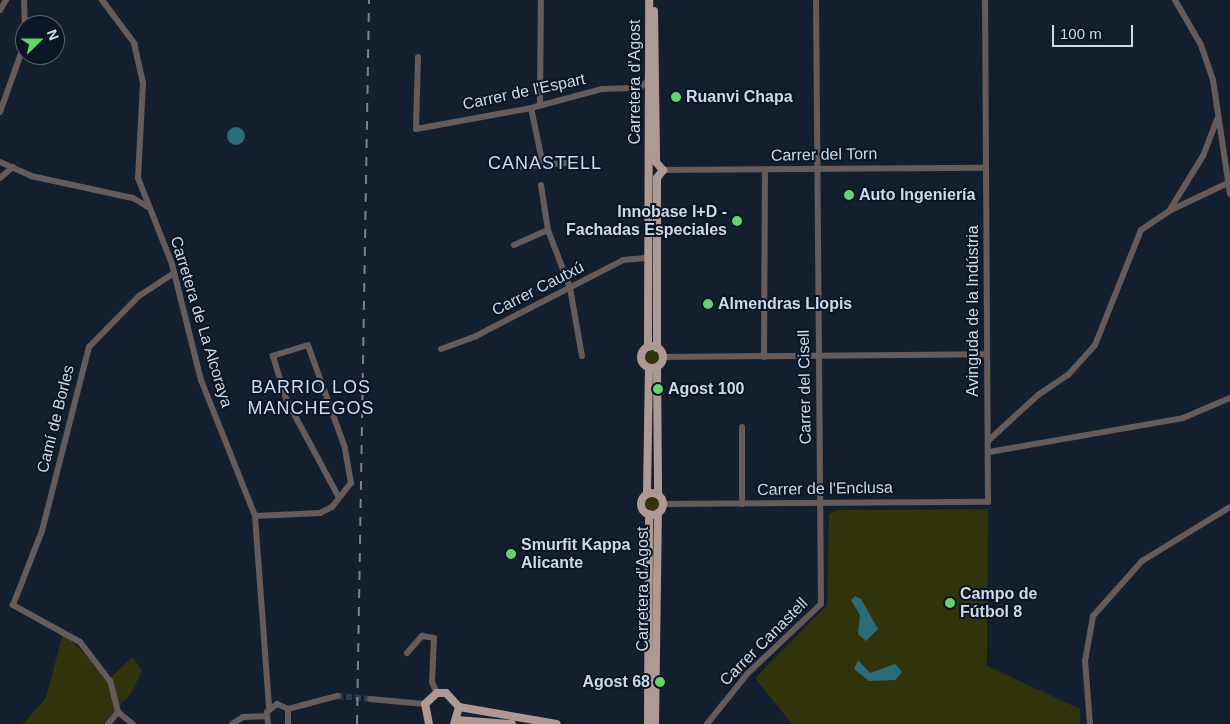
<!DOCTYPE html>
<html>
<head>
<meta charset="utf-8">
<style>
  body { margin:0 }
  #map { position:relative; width:1230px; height:724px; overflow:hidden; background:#131f2f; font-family:Arial,sans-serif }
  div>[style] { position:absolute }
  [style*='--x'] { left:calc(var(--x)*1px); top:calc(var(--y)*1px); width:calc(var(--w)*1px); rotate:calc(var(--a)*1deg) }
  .green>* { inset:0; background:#31330b }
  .round { border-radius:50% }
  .water>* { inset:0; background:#296c7a }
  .minor-tunnel>* { height:6px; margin-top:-3px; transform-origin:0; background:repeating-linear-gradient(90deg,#2f3b4a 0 6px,transparent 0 9px) }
  .minor>* { height:6px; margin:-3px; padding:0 3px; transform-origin:3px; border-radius:3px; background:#675b59 }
  .major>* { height:8px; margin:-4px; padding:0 4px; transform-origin:4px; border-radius:4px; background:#b09893 }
  .major>.ring { margin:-4px; padding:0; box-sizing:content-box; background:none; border:8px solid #b09893; border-radius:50% }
  .rail>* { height:2px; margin-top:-1px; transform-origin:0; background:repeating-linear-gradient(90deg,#798390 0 9px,transparent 0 18px) }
  .dots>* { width:14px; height:14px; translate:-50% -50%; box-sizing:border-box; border:2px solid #0a1525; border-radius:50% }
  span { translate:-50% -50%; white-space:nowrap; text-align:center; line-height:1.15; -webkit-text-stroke:4px #0a1525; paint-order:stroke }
  .street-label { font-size:16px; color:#d0d8e3 }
  .poi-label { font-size:16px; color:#d0d8e3; font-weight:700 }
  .left { translate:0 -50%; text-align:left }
  .right { translate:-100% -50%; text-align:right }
  .neighbourhood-label { font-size:18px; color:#ccdcf2; letter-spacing:1px }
  .north { position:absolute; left:15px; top:15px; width:50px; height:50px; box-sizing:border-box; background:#0a1525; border:1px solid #596371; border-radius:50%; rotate:68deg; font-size:14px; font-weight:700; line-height:20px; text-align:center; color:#d0d8e3 }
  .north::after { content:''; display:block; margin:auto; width:18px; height:22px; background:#61d46a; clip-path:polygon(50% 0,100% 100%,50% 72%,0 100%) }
  .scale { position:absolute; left:1052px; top:25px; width:81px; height:22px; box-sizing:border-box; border:2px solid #d0d8e3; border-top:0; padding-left:6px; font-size:15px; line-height:18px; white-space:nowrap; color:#d0d8e3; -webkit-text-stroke:4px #0a1525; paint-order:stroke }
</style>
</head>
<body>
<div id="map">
  <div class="green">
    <div class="round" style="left:645px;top:350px;width:14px;height:14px"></div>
    <div class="round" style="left:645px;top:497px;width:14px;height:14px"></div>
    <div style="clip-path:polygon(988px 509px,987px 666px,1080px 709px,1080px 724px,792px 724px,755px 678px,827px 605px,829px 515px,836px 510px)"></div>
    <div style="clip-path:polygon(63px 633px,96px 665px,106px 681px,133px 657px,142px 671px,131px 693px,103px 724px,23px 724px,46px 698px)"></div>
  </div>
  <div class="water">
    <div class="round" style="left:227px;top:127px;width:18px;height:18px"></div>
    <div style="clip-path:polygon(855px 596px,861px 599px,878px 629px,866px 641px,858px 634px,860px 615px,851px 600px)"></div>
    <div style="clip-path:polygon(858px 660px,870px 673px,895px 664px,902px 672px,895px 680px,869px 681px,854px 669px)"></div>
  </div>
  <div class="minor-tunnel">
    <div style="--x:337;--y:696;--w:33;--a:5"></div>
  </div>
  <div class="minor">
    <div style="--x:24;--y:0;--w:27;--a:88"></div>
    <div style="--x:102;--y:0;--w:54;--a:53.3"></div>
    <div style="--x:134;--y:43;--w:41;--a:77.3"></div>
    <div style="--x:143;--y:83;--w:95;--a:93"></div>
    <div style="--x:138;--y:178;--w:92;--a:68.4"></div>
    <div style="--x:172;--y:264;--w:120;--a:76"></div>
    <div style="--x:201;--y:380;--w:146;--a:68.3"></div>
    <div style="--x:255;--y:516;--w:193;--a:85.8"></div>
    <div style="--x:1175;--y:0;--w:52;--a:60"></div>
    <div style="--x:1201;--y:45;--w:37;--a:71"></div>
    <div style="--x:1213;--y:80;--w:115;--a:81.5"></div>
    <div style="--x:0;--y:10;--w:12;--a:-59"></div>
    <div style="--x:418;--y:57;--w:72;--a:91.6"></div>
    <div style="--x:416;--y:129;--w:117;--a:-10.3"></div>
    <div style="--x:531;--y:108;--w:73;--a:-15"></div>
    <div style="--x:602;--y:89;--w:37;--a:-2"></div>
    <div style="--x:639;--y:88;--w:13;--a:-39"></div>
    <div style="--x:540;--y:105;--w:105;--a:-89.5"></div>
    <div style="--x:531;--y:108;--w:58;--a:78.1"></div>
    <div style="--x:0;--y:112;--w:74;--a:-70.3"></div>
    <div style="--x:0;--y:162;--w:34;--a:24"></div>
    <div style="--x:31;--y:176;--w:104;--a:12.2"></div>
    <div style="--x:133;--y:198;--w:17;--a:31"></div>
    <div style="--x:516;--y:167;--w:61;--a:-4.7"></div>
    <div style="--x:663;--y:170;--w:323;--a:-0.4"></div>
    <div style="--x:0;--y:178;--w:17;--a:-40"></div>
    <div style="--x:541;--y:185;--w:46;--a:81.2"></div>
    <div style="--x:1169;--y:211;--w:65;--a:-58.3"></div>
    <div style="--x:1203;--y:156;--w:39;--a:-69"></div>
    <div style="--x:514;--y:245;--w:37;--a:-24"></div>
    <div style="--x:548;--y:230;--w:62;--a:69.2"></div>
    <div style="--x:570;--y:288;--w:69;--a:80"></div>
    <div style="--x:441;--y:349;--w:37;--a:-20"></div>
    <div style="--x:476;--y:336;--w:165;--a:-27.3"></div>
    <div style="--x:623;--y:260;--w:25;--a:-5"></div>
    <div style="--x:663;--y:357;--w:323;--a:-0.5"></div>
    <div style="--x:764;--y:357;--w:187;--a:-89.7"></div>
    <div style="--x:742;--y:427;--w:77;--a:90"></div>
    <div style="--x:988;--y:441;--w:68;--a:-42.6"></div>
    <div style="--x:1038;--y:395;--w:36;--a:-34"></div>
    <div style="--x:1068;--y:375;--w:40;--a:-48"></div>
    <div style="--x:1095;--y:345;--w:124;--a:-68.2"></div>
    <div style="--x:1141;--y:230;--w:34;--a:-34"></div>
    <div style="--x:1169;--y:211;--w:68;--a:-25.4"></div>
    <div style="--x:989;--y:452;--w:197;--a:-9.9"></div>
    <div style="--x:1183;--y:418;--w:51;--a:-23.1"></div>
    <div style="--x:663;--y:504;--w:325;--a:-0.4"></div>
    <div style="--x:988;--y:502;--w:502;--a:-90.34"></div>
    <div style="--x:255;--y:516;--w:65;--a:-2.6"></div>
    <div style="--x:320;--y:513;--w:13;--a:-27"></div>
    <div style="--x:332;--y:507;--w:31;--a:-52"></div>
    <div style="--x:351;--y:483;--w:36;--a:-100"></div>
    <div style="--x:345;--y:448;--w:109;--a:-109.8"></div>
    <div style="--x:308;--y:345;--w:37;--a:163"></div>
    <div style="--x:273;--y:356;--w:45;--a:73.2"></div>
    <div style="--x:286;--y:399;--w:112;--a:61.8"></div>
    <div style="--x:407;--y:653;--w:23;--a:-49"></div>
    <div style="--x:422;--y:636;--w:12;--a:9"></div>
    <div style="--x:434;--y:638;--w:44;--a:92.6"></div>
    <div style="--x:432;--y:682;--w:12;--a:66"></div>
    <div style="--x:370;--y:699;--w:55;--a:5.2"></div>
    <div style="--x:288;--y:709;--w:51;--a:-14.9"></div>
    <div style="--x:118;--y:712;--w:32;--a:-104"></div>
    <div style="--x:110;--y:681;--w:49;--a:-127.6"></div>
    <div style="--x:80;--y:642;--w:77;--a:-151.1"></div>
    <div style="--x:13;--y:605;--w:79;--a:-68.6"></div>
    <div style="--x:42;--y:531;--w:190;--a:-75.7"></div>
    <div style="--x:89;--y:347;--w:71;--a:-45.6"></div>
    <div style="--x:139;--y:296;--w:42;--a:-33.3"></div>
    <div style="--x:118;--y:712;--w:19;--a:39"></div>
    <div style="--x:108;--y:724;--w:16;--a:-50"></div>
    <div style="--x:232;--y:724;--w:13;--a:-32"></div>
    <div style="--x:243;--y:717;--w:23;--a:-2"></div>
    <div style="--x:268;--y:724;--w:12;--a:-95"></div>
    <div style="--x:267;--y:712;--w:13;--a:-39"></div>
    <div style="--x:277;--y:704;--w:12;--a:24"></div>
    <div style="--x:288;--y:709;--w:15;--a:90"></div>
    <div style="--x:707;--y:724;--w:64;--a:-51.3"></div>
    <div style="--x:747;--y:674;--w:102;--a:-43.4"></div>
    <div style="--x:821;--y:604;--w:604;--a:-90.47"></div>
    <div style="--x:1090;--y:724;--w:63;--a:-94.5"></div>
    <div style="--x:1085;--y:661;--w:46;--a:-79.9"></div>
    <div style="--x:1093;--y:616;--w:74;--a:-48.3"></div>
    <div style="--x:1142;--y:561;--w:103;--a:-31.5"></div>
  </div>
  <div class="major">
    <div style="--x:654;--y:11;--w:151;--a:89.2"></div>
    <div style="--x:656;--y:162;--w:11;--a:49"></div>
    <div style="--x:663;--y:170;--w:10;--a:127"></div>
    <div style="--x:657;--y:178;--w:170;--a:90"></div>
    <div class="ring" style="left:641px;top:346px;width:14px;height:14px"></div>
    <div style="--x:648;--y:347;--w:347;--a:-89.8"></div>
    <div style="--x:657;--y:367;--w:127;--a:89.5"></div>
    <div class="ring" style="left:641px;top:493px;width:14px;height:14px"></div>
    <div style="--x:647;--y:494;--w:126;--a:-89.1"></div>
    <div style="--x:459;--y:707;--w:99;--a:9.8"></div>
    <div style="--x:457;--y:720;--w:55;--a:4.2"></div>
    <div style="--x:429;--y:724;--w:20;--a:-101"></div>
    <div style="--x:425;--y:704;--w:16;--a:-43"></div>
    <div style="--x:437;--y:693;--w:9;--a:0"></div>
    <div style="--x:446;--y:693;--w:19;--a:47"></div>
    <div style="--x:459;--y:707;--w:18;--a:106"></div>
    <div style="--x:648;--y:724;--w:210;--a:-89.7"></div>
    <div style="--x:655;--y:724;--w:211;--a:-89.2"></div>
  </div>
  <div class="rail">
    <div style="--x:357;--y:724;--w:724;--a:-89.05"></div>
  </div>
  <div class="dots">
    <div style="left:676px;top:97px;background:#61d46a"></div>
    <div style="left:849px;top:195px;background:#61d46a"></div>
    <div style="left:737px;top:221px;background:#61d46a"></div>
    <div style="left:708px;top:304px;background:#61d46a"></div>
    <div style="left:658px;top:389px;background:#61d46a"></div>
    <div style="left:511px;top:554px;background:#61d46a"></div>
    <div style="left:950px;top:603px;background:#61d46a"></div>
    <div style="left:660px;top:682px;background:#61d46a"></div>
  </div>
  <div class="street-label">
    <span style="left:635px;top:82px;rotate:-90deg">Carretera d'Agost</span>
    <span style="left:524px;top:92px;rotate:-12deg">Carrer de l'Espart</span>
    <span style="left:824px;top:155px;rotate:-1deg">Carrer del Torn</span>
    <span style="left:538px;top:289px;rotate:-27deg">Carrer Cautxú</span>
    <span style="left:973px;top:311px;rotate:-90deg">Avinguda de la Indústria</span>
    <span style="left:201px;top:322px;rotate:73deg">Carretera de La Alcoraya</span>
    <span style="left:805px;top:387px;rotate:-91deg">Carrer del Cisell</span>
    <span style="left:56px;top:419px;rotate:-76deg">Camí de Borles</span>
    <span style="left:825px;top:489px;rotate:-1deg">Carrer de l'Enclusa</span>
    <span style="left:643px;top:589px;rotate:-90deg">Carretera d'Agost</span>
    <span style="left:764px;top:642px;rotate:-45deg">Carrer Canastell</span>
  </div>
  <div class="poi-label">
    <span class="left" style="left:686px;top:97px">Ruanvi Chapa</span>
    <span class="left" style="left:859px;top:195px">Auto Ingeniería</span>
    <span class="right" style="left:727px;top:221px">Innobase I+D -<br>Fachadas Especiales</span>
    <span class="left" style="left:718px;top:304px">Almendras Llopis</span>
    <span class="left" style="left:668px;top:389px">Agost 100</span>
    <span class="left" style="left:521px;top:554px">Smurfit Kappa<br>Alicante</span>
    <span class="left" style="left:960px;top:603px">Campo de<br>Fútbol 8</span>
    <span class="right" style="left:650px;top:682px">Agost 68</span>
  </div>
  <div class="neighbourhood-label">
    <span style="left:545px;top:163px">CANASTELL</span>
    <span style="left:311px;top:398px">BARRIO LOS<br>MANCHEGOS</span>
  </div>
  <div class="north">N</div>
  <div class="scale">100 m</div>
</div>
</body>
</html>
